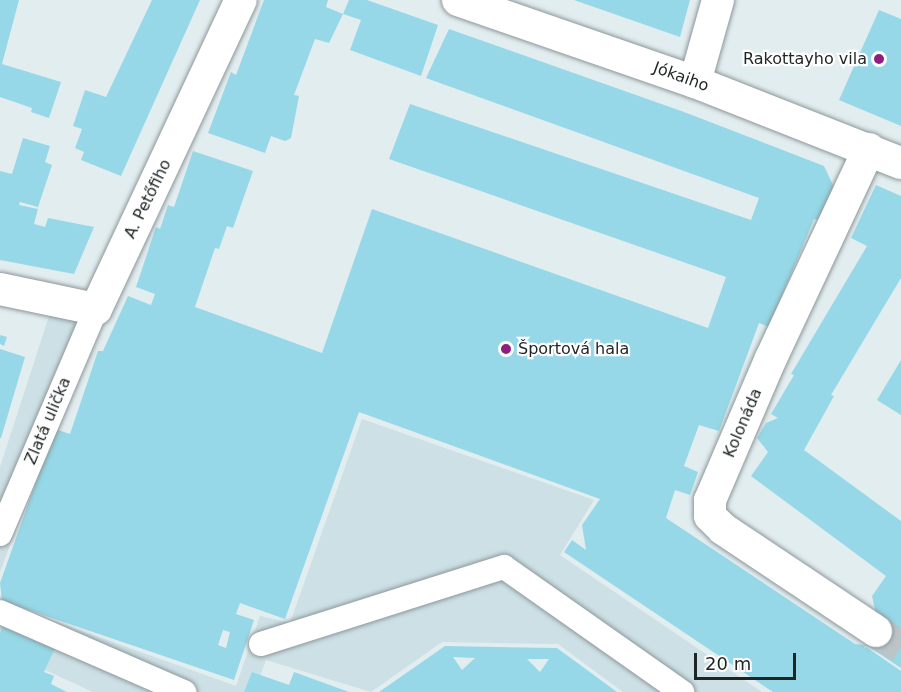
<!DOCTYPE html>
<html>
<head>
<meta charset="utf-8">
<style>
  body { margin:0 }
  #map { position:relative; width:901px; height:692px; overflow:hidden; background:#e2edf0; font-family:"DejaVu Sans",sans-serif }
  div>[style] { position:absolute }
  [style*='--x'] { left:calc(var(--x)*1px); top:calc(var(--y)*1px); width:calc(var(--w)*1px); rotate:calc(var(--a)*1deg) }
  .built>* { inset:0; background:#cce0e5 }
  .building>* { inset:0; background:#96d8e7 }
  .minor-tunnel>* { height:32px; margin-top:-16px; transform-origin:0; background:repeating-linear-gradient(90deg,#bbc5c7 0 32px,transparent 0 48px) }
  .roads { filter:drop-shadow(0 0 2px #8d979a) drop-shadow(0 0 2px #8d979a) }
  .pedestrian>* { height:24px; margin:-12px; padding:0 12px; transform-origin:12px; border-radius:12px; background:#fff }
  .minor>* { height:32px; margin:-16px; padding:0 16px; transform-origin:16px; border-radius:16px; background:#fff }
  .dots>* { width:16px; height:16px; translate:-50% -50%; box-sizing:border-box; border:3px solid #fff; border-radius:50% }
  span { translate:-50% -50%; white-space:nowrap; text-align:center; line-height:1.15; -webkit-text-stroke:4.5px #fff; paint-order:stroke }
  .poi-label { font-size:16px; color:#1f2425 }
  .right { translate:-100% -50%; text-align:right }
  .left { translate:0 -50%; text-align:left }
  .street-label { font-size:16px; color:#1f2425 }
  .scale { position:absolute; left:694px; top:653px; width:102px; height:27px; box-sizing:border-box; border:3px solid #1f2425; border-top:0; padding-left:8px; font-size:18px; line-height:21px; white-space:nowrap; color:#1f2425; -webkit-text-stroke:4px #fff; paint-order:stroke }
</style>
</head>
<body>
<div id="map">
  <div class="built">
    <div style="clip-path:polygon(52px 307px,96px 315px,0 572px,0 467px)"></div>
    <div style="clip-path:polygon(362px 419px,594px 500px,560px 555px,762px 692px,623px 692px,558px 644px,442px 642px,371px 692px,266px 660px,254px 692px,93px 692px,0 649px,0 602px,236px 686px,260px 616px,290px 623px)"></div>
  </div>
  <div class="building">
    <div style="clip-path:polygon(0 0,19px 0,2px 64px,61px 82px,49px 118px,31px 112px,32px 108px,0 97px)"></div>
    <div style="clip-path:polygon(152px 0,200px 0,121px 176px,81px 160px,84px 152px,75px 148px,82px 129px,73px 126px,85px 90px,106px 97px)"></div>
    <div style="clip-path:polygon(264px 0,328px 0,326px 7px,343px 14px,329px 43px,315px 39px,294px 95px,299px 96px,291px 138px,285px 141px,271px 136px,265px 153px,208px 133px,231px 72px,236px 75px)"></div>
    <div style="clip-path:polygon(349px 0,367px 0,438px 25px,421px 76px,350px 50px,361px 20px,343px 14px)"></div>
    <div style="clip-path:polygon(574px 0,690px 0,680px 37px)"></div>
    <div style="clip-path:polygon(879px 10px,901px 19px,901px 126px,839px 100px)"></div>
    <div style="clip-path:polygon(evenodd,449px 29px,684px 112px,824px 166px,834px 187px,822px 221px,814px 219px,769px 327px,759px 323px,719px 431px,699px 425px,684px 466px,698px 472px,690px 495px,675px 490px,666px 518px,855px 644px,866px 645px,863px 649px,866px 647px,901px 671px,901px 692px,773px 692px,564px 552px,572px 540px,586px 550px,582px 525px,600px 499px,359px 412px,285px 619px,240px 603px,236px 614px,254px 620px,234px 680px,2px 601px,0 583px,55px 429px,70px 434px,98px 351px,103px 351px,128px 296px,151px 305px,155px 294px,136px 287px,156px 227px,160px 229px,168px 205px,174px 207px,193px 151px,253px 171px,233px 228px,227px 226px,219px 249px,215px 248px,195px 307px,322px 353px,372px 209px,708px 328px,726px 277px,389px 159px,410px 104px,751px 220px,759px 198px,426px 78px,449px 29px,223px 630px,230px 632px,226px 648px,218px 645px,223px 630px)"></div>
    <div style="clip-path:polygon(23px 138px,50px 146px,45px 162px,52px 165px,38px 207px,20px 202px,19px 205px,38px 209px,34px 224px,45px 227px,48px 218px,94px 227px,74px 274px,0 260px,0 171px,12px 174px)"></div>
    <div style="clip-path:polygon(876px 185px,901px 196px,901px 278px,831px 395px,834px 396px,804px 450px,901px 521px,901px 635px,877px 619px,872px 596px,886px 576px,751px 476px,768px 452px,757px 438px,766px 423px,778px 418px,771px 414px,794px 375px,791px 374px,867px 246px,851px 238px)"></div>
    <div style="clip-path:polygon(0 335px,7px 337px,4px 346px,0 344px)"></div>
    <div style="clip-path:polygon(0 349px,25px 357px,1px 438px,0 438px)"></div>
    <div style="clip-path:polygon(901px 360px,901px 415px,877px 400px)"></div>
    <div style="clip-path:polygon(880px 623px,901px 637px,901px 668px,866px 645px)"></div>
    <div style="clip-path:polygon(4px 624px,56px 646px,44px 672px,54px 676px,51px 684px,67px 692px,0 692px,0 633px)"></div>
    <div style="clip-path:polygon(evenodd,445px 646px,557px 648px,617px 692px,379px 692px,445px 646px,453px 657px,475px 658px,462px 670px,453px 657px,445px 646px,527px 659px,549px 659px,540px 672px,527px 659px)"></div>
    <div style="clip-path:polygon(252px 672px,289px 685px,294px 672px,349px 692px,244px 692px)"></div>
  </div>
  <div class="minor-tunnel">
    <div style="--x:876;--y:631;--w:30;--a:33"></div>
  </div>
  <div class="roads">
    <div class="pedestrian">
      <div style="--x:0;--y:534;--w:245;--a:-66.9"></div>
      <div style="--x:0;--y:612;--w:201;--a:23.5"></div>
      <div style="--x:261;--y:644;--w:255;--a:-17.6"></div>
      <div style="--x:504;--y:567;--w:218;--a:35.1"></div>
    </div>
    <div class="minor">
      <div style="--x:458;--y:0;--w:251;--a:19.1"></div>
      <div style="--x:695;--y:82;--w:221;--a:21.5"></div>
      <div style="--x:695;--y:82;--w:85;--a:-74.3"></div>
      <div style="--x:869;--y:149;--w:231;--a:115.1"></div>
      <div style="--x:771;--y:358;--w:155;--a:113.2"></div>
      <div style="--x:710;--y:500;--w:16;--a:90"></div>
      <div style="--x:710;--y:516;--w:18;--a:45"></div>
      <div style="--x:723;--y:529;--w:184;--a:33.7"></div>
      <div style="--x:0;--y:289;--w:98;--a:11.8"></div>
      <div style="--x:96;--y:309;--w:341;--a:-64.9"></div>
    </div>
  </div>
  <div class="dots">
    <div style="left:879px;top:59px;background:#8f1e7f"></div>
    <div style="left:506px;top:349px;background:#8f1e7f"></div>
  </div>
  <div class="poi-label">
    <span class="right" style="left:867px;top:59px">Rakottayho vila</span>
    <span class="left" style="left:518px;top:349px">Športová hala</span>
  </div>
  <div class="street-label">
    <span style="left:681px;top:77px;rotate:20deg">Jókaiho</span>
    <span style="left:148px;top:199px;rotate:-64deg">A. Petőfiho</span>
    <span style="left:48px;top:421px;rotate:-67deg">Zlatá ulička</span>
    <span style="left:743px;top:423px;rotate:-67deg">Kolonáda</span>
  </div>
  <div class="scale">20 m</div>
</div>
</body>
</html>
